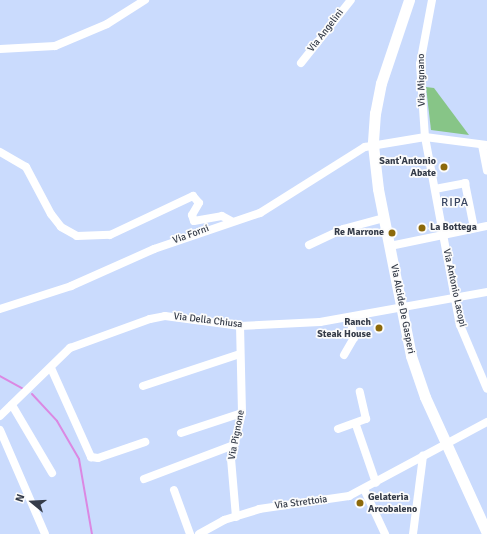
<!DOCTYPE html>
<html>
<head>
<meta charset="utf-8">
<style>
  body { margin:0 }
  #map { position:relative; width:487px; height:534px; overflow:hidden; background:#cadbfd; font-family:Signika,sans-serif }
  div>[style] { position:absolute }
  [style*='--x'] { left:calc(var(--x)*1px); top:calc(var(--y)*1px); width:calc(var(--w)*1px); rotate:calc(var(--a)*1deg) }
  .green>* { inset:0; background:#87c587 }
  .stream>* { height:2px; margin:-1px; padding:0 1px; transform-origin:1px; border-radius:1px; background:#db88e2 }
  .minor>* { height:8px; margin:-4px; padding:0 4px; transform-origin:4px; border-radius:4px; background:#fff }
  .secondary>* { height:11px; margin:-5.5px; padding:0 5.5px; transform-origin:5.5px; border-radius:5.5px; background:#fff }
  .dots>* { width:11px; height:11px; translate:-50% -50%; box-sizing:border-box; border:2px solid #fcfcfc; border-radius:50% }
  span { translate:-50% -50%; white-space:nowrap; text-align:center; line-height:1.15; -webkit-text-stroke:3.5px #fcfcfc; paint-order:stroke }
  .street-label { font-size:10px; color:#353c49 }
  .poi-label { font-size:10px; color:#353c49; font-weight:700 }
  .right { translate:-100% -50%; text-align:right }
  .left { translate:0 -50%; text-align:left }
  .quarter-label { font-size:12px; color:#384561; letter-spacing:1px }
  .north { position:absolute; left:12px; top:482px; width:40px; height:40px; -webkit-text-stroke:3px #fcfcfc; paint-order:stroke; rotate:288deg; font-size:11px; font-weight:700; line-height:16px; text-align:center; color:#353c49 }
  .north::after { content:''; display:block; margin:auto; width:14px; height:18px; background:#353c49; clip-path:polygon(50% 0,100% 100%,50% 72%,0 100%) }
</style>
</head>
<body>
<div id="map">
  <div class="green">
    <div style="clip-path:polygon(426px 87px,434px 88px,469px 135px,431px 130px)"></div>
  </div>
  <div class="stream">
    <div style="--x:0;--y:376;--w:26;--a:29"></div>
    <div style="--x:32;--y:394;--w:37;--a:47"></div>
    <div style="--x:57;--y:421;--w:44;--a:59.9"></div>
    <div style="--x:79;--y:459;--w:76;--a:80.2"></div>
  </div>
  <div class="minor">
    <div style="--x:432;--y:0;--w:65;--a:100.6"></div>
    <div style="--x:420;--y:64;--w:73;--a:86.1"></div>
    <div style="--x:425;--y:137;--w:191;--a:79.5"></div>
    <div style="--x:460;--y:325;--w:69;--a:67.1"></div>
    <div style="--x:0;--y:49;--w:55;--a:-3.1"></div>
    <div style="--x:55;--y:46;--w:56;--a:-22.9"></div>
    <div style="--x:107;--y:24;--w:45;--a:-32.3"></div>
    <div style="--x:301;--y:63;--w:80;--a:-51.6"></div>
    <div style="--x:482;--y:145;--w:26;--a:79"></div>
    <div style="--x:0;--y:152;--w:30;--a:30"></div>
    <div style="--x:26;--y:167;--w:53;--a:62"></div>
    <div style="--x:51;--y:214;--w:16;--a:52"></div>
    <div style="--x:61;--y:227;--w:18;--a:29"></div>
    <div style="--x:77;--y:236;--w:33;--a:-2"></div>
    <div style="--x:110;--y:235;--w:92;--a:-25.2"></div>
    <div style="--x:193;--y:196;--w:9;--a:49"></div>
    <div style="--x:199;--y:203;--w:14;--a:120"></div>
    <div style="--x:192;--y:215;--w:6;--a:72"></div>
    <div style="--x:194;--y:221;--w:28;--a:-10"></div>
    <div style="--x:222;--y:216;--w:10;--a:29"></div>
    <div style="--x:435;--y:189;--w:31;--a:-11"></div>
    <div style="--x:465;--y:183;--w:46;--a:78.7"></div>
    <div style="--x:309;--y:245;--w:38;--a:-25"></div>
    <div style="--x:343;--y:229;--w:42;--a:-15"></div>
    <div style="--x:390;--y:246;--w:99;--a:-11.7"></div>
    <div style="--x:0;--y:309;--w:75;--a:-17.9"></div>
    <div style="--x:71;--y:286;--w:91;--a:-24"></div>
    <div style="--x:154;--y:249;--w:112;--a:-18.8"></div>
    <div style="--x:260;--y:213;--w:124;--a:-32.2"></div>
    <div style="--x:365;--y:147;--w:61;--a:-9.5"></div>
    <div style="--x:425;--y:137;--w:63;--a:7.4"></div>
    <div style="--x:344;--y:355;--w:20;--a:-60"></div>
    <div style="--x:354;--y:338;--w:20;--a:-101"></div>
    <div style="--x:51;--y:368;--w:98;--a:65.8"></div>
    <div style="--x:91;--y:457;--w:7;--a:8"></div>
    <div style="--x:98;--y:458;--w:50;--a:-18.8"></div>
    <div style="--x:143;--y:386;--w:102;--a:-18.3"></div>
    <div style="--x:12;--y:405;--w:79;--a:59.5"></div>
    <div style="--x:0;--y:416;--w:98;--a:-44.2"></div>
    <div style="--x:70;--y:348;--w:85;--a:-19.9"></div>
    <div style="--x:150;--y:319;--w:15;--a:-11"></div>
    <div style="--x:165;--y:316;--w:76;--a:7.6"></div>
    <div style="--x:240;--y:326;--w:80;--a:-2.9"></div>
    <div style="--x:320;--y:322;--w:170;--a:-10.2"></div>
    <div style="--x:356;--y:425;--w:61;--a:71"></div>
    <div style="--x:338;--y:429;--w:30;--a:-20"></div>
    <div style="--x:366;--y:419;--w:28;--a:-103"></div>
    <div style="--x:0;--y:430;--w:113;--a:66.6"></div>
    <div style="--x:181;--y:433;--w:64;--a:-18.2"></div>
    <div style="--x:144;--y:479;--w:96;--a:-20.7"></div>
    <div style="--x:364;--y:489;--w:50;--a:65"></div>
    <div style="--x:174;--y:490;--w:47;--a:70"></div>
    <div style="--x:236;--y:517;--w:58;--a:-94.9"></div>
    <div style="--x:231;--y:459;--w:47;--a:-76.6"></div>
    <div style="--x:242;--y:413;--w:87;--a:-91.3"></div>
    <div style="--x:199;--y:534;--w:29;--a:-29"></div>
    <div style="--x:224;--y:520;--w:37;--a:-17"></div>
    <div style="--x:259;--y:509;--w:91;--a:-8.2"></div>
    <div style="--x:349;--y:496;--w:157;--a:-28.2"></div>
    <div style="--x:413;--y:534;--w:79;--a:-82.7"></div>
  </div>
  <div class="secondary">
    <div style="--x:409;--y:0;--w:88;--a:108.6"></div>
    <div style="--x:381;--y:83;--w:31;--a:101"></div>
    <div style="--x:375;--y:113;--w:32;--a:94"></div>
    <div style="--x:373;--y:145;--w:44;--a:83.5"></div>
    <div style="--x:378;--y:189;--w:170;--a:78.8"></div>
    <div style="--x:411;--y:356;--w:43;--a:71.1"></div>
    <div style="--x:425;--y:397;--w:149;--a:65.5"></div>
  </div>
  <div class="dots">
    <div style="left:444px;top:167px;background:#8c690b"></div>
    <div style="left:422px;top:228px;background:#8c690b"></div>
    <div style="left:392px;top:233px;background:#8c690b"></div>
    <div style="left:379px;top:328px;background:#8c690b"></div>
    <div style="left:360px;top:503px;background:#8c690b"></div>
  </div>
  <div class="street-label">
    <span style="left:326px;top:31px;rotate:-52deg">Via Angelini</span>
    <span style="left:422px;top:80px;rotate:-91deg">Via Mignano</span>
    <span style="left:191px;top:235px;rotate:-20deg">Via Forni</span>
    <span style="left:454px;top:288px;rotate:78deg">Via Antonio Lacopi</span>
    <span style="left:402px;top:309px;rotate:79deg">Via Alcide De Gasperi</span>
    <span style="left:208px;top:321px;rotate:7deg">Via Della Chiusa</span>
    <span style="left:237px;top:435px;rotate:-79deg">Via Pignone</span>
    <span style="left:301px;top:503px;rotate:-7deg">Via Strettoia</span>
  </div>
  <div class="poi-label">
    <span class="right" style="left:436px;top:167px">Sant'Antonio<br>Abate</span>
    <span class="left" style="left:430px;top:228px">La Bottega</span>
    <span class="right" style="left:384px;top:233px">Re Marrone</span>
    <span class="right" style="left:371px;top:328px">Ranch<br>Steak House</span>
    <span class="left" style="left:368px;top:503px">Gelateria<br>Arcobaleno</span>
  </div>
  <div class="quarter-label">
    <span style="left:455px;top:203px">RIPA</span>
  </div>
  <div class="north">N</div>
</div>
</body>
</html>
